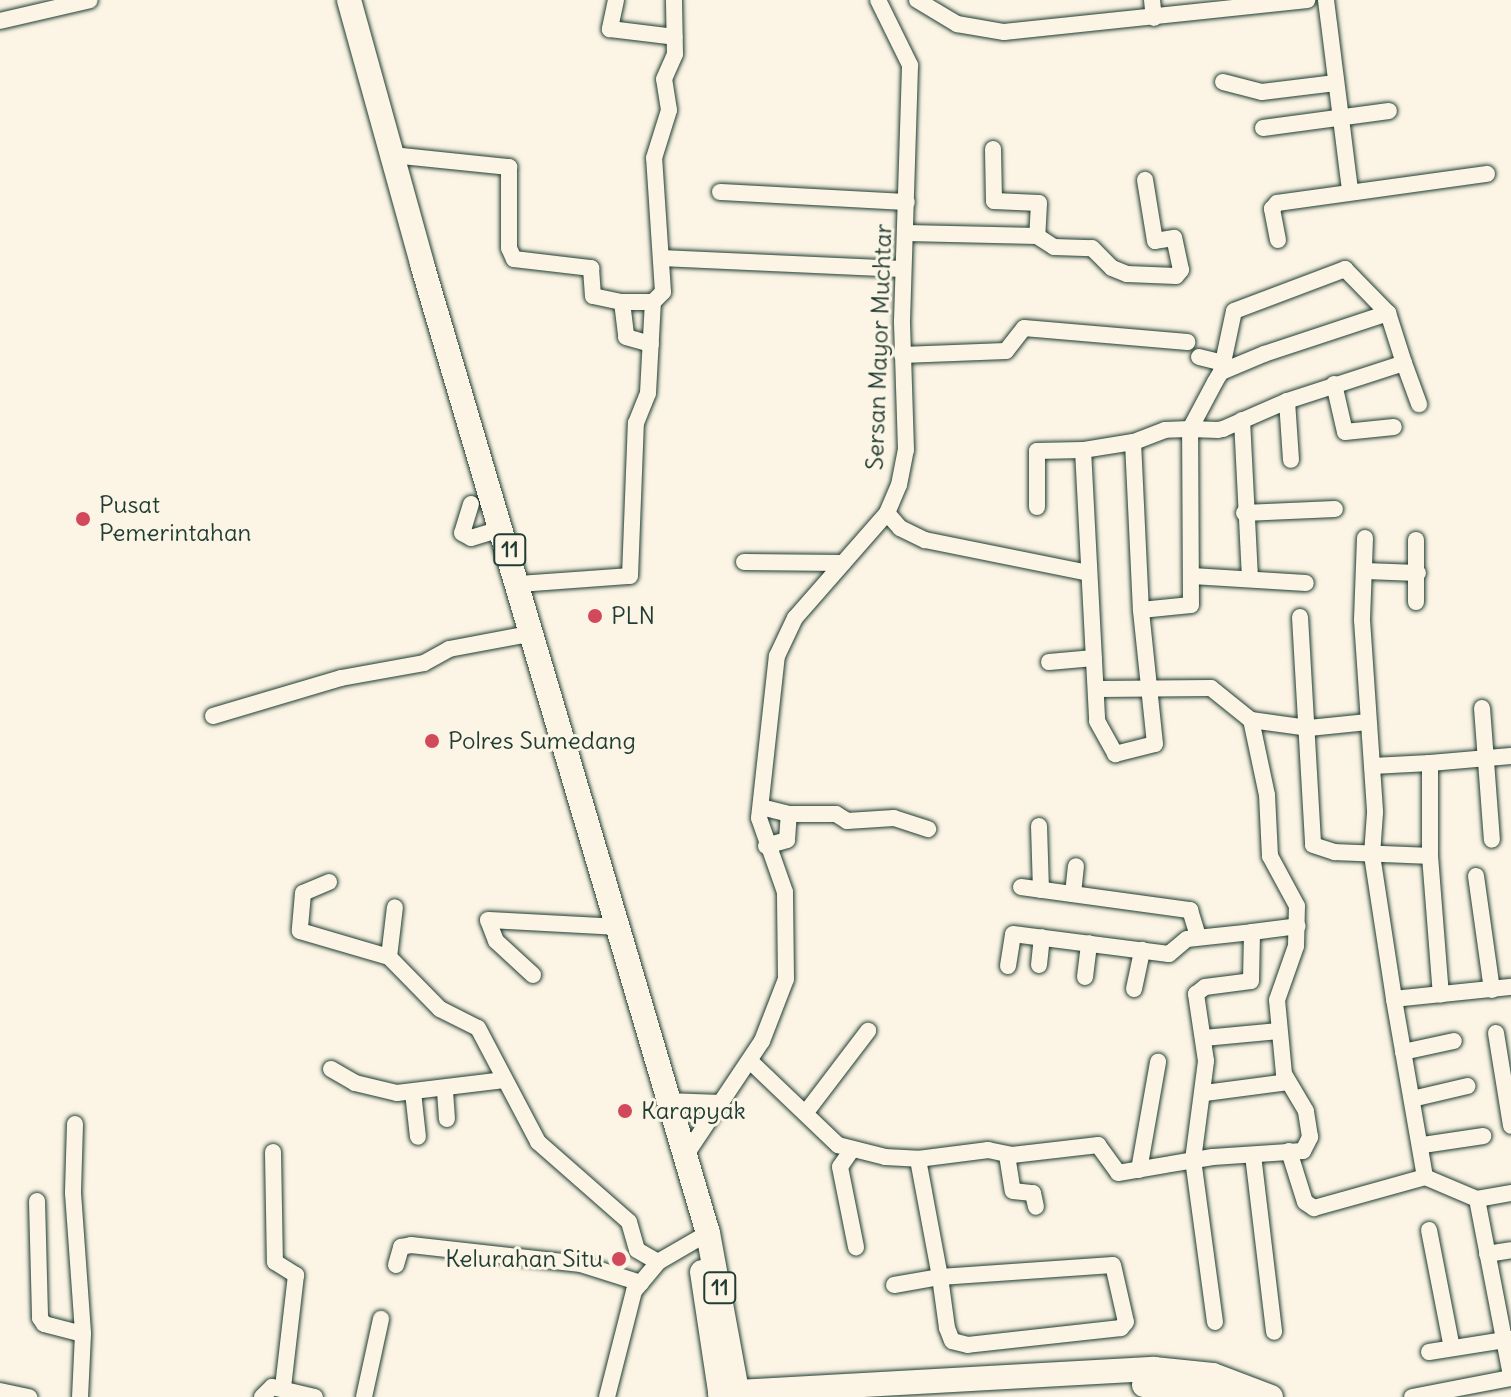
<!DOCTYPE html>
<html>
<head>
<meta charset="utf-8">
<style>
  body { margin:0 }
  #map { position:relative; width:1511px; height:1397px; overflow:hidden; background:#fcf5e5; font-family:Delius,sans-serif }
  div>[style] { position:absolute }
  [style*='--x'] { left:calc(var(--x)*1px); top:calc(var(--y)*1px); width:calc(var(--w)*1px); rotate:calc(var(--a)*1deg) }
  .roads { filter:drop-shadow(0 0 2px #1f3d34) drop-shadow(0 0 2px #1f3d34) }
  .minor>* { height:16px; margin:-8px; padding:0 8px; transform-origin:8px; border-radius:8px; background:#fcf5e5 }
  .highway>* { height:24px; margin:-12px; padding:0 12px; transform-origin:12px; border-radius:12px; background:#fcf5e5 }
  .dots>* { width:22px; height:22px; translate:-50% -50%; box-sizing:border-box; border:4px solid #fcf5e5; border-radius:50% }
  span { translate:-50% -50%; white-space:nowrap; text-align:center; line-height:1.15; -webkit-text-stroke:6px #fcf5e5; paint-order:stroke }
  .shield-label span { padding:2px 6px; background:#fcf5e5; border:2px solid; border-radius:6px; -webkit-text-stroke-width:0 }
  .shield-label { font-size:22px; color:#1f3d34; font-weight:700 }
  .street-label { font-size:24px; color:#1f3d34 }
  .poi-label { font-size:24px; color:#1f3d34 }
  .left { translate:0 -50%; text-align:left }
  .right { translate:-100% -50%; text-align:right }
</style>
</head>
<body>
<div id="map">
  <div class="roads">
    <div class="minor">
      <div style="--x:616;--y:0;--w:30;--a:102"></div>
      <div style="--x:610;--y:29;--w:65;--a:7"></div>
      <div style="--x:917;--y:0;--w:47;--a:31"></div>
      <div style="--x:957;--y:24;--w:48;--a:9.7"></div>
      <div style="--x:1004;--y:32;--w:305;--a:-6"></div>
      <div style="--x:1152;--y:0;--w:18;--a:84"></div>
      <div style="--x:1326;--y:0;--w:191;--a:82.8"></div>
      <div style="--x:0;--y:21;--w:92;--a:-13.1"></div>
      <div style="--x:1223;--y:82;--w:40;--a:14.4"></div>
      <div style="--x:1262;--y:92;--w:74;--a:-7"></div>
      <div style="--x:1263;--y:128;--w:127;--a:-7.7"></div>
      <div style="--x:993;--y:149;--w:52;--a:88.9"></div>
      <div style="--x:994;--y:201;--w:45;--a:2.5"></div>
      <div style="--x:1039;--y:203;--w:33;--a:93"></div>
      <div style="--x:392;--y:155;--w:118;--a:5.9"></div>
      <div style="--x:509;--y:167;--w:81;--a:90"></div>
      <div style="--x:509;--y:248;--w:12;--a:66"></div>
      <div style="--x:514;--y:259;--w:78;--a:6.7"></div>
      <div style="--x:591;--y:268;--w:28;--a:86"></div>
      <div style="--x:593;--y:296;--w:30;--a:12"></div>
      <div style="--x:622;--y:302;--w:35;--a:83"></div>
      <div style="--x:626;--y:337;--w:26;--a:16"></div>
      <div style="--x:720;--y:192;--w:187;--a:3.1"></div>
      <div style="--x:907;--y:233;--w:130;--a:1.3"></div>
      <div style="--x:1037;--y:236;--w:20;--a:33"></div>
      <div style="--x:1054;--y:247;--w:38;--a:2"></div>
      <div style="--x:1092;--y:248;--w:28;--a:45"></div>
      <div style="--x:1112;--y:268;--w:16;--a:22"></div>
      <div style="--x:1127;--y:274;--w:49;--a:2.3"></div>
      <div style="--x:1176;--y:276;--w:8;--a:-50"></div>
      <div style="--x:1181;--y:270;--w:33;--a:-102"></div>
      <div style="--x:1174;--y:238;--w:19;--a:171"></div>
      <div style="--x:1155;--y:241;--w:62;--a:-99.3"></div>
      <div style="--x:1278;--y:240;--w:32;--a:-101"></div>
      <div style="--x:1272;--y:209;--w:8;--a:-50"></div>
      <div style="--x:1277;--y:203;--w:212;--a:-7.9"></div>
      <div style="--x:661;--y:258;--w:242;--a:2.6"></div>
      <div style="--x:622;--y:302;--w:31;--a:0"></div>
      <div style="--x:653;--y:302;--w:14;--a:-45"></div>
      <div style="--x:663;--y:292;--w:134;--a:-93.8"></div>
      <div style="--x:654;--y:158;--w:50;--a:-72.6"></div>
      <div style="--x:669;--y:110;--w:31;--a:-99"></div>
      <div style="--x:664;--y:79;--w:27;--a:-66"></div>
      <div style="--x:675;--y:54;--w:54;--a:-91.1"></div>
      <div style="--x:902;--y:355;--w:104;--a:-2.2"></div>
      <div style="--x:1006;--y:351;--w:29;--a:-52"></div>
      <div style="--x:1024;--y:328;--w:164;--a:4.9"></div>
      <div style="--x:1199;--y:357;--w:25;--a:14"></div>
      <div style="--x:1404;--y:363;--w:44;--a:69.9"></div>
      <div style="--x:1221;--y:372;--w:62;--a:-78"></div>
      <div style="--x:1234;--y:311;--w:119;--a:-20.7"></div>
      <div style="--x:1345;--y:269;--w:62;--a:45.7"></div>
      <div style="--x:1388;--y:313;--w:52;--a:72.3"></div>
      <div style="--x:1404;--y:363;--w:123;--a:162"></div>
      <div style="--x:1287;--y:401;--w:70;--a:156.4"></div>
      <div style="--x:1223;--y:429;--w:5;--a:169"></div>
      <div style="--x:1218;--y:430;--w:28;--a:-178"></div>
      <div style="--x:1190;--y:429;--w:25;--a:178"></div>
      <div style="--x:1165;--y:430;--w:34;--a:159"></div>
      <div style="--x:1133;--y:442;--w:51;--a:170.9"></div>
      <div style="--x:1083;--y:450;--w:271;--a:87"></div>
      <div style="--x:1097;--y:721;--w:38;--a:61"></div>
      <div style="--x:1115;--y:754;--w:41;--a:-14"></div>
      <div style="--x:1155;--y:744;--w:135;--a:-96"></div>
      <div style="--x:1141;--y:610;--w:50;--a:-5.7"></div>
      <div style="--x:1191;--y:605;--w:176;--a:-90.3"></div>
      <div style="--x:1190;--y:429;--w:53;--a:-62"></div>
      <div style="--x:1215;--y:382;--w:12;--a:-59"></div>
      <div style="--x:1221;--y:372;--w:47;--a:-22.7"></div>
      <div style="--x:1264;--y:354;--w:131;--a:-18.3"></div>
      <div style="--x:1334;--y:384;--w:49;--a:77.1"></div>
      <div style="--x:1345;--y:432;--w:49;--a:-5.8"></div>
      <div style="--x:1287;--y:401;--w:59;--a:86.1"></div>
      <div style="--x:1242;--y:420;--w:158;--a:87.1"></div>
      <div style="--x:1133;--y:442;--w:168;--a:87.3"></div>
      <div style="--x:471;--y:504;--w:30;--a:107"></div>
      <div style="--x:462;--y:533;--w:10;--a:29"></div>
      <div style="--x:471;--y:538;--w:34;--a:-17"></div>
      <div style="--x:1037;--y:507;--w:56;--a:-90"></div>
      <div style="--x:1037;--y:451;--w:46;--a:-1.2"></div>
      <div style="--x:887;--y:513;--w:20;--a:49"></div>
      <div style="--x:900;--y:528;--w:28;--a:26"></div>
      <div style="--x:925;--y:540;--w:167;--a:11.4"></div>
      <div style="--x:1244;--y:513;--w:91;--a:-2.5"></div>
      <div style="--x:1365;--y:538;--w:82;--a:92.1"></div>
      <div style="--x:1362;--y:620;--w:193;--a:86.1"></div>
      <div style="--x:1375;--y:813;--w:42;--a:94.1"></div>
      <div style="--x:1372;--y:855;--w:146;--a:81.3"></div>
      <div style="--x:744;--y:562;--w:99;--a:0.6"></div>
      <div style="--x:1365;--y:571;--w:53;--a:2.2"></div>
      <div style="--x:1192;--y:576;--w:114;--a:3.5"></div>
      <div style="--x:520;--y:584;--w:110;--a:-4.2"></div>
      <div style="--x:630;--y:576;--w:153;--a:-87.8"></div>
      <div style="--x:636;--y:423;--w:32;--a:-68"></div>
      <div style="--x:648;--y:393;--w:91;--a:-86.9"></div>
      <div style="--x:1416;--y:602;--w:62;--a:-90"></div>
      <div style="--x:1300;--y:617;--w:228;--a:86.7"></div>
      <div style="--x:1313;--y:845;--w:23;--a:18"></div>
      <div style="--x:1335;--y:852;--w:95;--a:2.4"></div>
      <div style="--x:1049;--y:662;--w:45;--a:-5.1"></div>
      <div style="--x:1099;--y:689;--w:112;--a:-0.5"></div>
      <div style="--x:1211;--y:688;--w:51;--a:38.7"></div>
      <div style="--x:1251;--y:720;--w:59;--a:7.9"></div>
      <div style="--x:1309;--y:728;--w:59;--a:-5.8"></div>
      <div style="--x:1482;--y:708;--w:132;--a:85.7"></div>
      <div style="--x:213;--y:716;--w:134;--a:-16.5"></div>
      <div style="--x:341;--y:678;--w:84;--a:-10.2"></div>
      <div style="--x:424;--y:663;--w:29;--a:-29"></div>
      <div style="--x:449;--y:649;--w:86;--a:-10.7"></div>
      <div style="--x:1430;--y:763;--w:81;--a:-4.9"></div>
      <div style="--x:1372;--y:766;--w:58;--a:-3"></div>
      <div style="--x:1430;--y:763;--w:93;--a:90"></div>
      <div style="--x:1430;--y:856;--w:139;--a:85.5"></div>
      <div style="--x:761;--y:807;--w:29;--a:14"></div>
      <div style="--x:789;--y:814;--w:47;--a:0"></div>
      <div style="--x:836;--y:814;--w:13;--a:32"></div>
      <div style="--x:847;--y:821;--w:47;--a:-3.7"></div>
      <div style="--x:894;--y:818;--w:36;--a:18"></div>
      <div style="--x:1039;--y:826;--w:64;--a:88.2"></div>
      <div style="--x:766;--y:846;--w:22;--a:-16"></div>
      <div style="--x:787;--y:840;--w:26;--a:-86"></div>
      <div style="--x:1476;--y:876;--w:115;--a:82"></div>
      <div style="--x:329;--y:882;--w:28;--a:157"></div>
      <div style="--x:303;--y:893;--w:38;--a:95"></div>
      <div style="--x:300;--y:931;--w:93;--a:16.3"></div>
      <div style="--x:389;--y:957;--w:73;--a:45.6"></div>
      <div style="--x:440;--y:1009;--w:42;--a:26.6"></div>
      <div style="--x:478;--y:1028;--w:129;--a:62.2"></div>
      <div style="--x:538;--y:1142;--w:121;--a:41.3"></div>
      <div style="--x:629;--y:1222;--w:29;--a:74"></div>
      <div style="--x:637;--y:1250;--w:24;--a:30"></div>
      <div style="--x:1021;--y:887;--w:171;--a:7.8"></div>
      <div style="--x:1190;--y:910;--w:28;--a:73"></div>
      <div style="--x:1073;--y:894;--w:28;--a:-84"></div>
      <div style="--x:389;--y:957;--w:50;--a:-83.2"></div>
      <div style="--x:1039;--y:965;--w:28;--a:-84"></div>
      <div style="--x:1008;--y:966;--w:32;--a:-81"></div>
      <div style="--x:1013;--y:934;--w:157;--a:7.3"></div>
      <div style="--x:1169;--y:954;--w:23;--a:-40"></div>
      <div style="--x:1187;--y:939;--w:65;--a:-6.1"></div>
      <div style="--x:533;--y:975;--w:50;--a:-137.4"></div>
      <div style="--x:496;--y:941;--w:22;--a:-111"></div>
      <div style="--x:488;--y:920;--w:128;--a:3.1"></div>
      <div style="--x:1085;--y:977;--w:34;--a:-83"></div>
      <div style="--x:1134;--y:989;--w:40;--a:-78"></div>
      <div style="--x:1496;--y:1033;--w:94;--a:80.8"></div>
      <div style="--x:1204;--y:1038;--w:75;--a:-5.3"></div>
      <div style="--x:1403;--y:1052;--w:52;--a:-12.2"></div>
      <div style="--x:750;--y:1061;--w:122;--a:43.7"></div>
      <div style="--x:838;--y:1145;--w:49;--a:14.3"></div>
      <div style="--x:885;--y:1157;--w:33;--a:3"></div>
      <div style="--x:918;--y:1159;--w:71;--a:-7.3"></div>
      <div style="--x:988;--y:1150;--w:25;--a:12"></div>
      <div style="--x:1012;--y:1155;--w:87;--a:-6.6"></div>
      <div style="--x:1098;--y:1145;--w:34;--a:54"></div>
      <div style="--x:1118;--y:1173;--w:96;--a:-9.6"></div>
      <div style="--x:1213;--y:1157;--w:90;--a:-3.8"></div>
      <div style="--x:1303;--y:1151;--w:16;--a:-63"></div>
      <div style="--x:1310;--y:1137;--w:26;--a:-99"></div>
      <div style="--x:1306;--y:1111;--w:43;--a:-120.7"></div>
      <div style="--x:1284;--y:1074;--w:74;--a:-95.4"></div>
      <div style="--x:1277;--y:1000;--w:57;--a:-70.6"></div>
      <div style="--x:1296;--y:946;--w:40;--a:-88.6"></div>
      <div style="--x:1297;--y:906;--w:57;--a:-118.4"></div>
      <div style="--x:1270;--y:856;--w:61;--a:-92.8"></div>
      <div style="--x:1267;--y:795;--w:77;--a:-102"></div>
      <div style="--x:331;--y:1069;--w:28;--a:30"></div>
      <div style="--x:355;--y:1083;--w:43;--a:13.4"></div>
      <div style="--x:397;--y:1093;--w:108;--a:-6.9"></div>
      <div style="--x:445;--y:1091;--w:28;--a:86"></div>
      <div style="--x:413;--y:1092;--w:45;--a:83.7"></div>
      <div style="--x:1205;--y:1093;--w:84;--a:-7.5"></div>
      <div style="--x:1412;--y:1099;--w:57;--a:-13.1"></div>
      <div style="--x:666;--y:1101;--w:55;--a:2.1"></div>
      <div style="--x:807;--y:1111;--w:101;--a:-52.7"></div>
      <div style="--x:75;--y:1124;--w:69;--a:91.7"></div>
      <div style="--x:73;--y:1193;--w:141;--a:85.9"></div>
      <div style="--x:83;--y:1334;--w:63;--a:92.7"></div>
      <div style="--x:1423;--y:1145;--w:61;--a:-8.5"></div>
      <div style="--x:851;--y:1151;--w:19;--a:125"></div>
      <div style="--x:840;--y:1167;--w:82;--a:78.7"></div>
      <div style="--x:1289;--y:1151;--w:53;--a:72.6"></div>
      <div style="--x:1305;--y:1202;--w:11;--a:34"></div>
      <div style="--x:1314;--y:1208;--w:115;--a:-15.6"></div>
      <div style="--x:1425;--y:1177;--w:181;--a:-99.9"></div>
      <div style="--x:1394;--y:999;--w:118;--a:-5.9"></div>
      <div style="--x:273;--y:1152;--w:110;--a:89"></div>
      <div style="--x:275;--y:1262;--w:25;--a:32"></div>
      <div style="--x:296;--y:1275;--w:114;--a:96.6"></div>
      <div style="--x:1007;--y:1155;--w:36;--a:81"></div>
      <div style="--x:1013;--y:1191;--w:20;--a:6"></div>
      <div style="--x:1033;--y:1193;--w:14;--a:78"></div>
      <div style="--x:1253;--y:1155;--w:178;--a:83.2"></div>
      <div style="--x:685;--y:1156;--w:138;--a:-56.2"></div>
      <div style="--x:762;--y:1041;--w:66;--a:-68.8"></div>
      <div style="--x:786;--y:979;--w:87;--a:-90.7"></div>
      <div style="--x:785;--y:892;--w:78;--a:-109.4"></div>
      <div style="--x:759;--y:818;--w:163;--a:-83.7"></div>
      <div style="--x:777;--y:656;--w:42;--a:-64.7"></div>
      <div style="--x:795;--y:618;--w:140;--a:-48.8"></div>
      <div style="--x:887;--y:513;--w:30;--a:-67"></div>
      <div style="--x:899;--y:485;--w:36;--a:-79"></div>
      <div style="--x:906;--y:450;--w:129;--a:-91.8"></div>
      <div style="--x:902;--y:321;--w:256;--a:-88.2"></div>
      <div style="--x:910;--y:65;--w:72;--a:-116.2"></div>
      <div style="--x:1139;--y:1170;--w:110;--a:-80"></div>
      <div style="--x:1425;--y:1177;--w:56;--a:22.9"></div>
      <div style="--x:1477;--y:1199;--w:35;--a:-10"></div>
      <div style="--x:1477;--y:1199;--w:180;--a:79.1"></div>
      <div style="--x:37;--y:1201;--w:117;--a:88.5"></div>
      <div style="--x:40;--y:1318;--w:7;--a:56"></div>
      <div style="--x:44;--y:1324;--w:40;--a:14.4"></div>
      <div style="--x:1429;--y:1230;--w:120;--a:79"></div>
      <div style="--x:1487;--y:1254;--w:24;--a:-9"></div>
      <div style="--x:396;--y:1265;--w:19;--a:-74"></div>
      <div style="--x:401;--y:1247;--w:10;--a:-11"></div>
      <div style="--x:411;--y:1245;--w:171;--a:6.4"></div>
      <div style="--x:581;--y:1264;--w:63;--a:17.6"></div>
      <div style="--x:894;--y:1285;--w:47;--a:-9.9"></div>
      <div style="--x:940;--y:1277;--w:173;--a:-4"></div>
      <div style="--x:1113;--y:1265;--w:58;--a:77.2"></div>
      <div style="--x:1126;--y:1322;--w:8;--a:130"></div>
      <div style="--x:1121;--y:1328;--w:154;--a:173.7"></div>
      <div style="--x:968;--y:1345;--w:16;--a:-166"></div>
      <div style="--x:952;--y:1341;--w:14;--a:-111"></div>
      <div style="--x:947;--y:1328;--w:51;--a:-97.8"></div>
      <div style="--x:940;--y:1277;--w:120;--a:-100.6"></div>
      <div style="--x:1215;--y:1322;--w:163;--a:-97.7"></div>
      <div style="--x:1193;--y:1160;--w:100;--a:-82.5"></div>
      <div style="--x:1206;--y:1061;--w:68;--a:-98.5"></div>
      <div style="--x:1196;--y:994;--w:11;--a:-38"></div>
      <div style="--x:1205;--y:987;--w:46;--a:-7.4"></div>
      <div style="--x:1251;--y:981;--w:49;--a:-88.8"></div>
      <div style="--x:1252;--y:932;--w:46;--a:-7.4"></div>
      <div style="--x:1429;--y:1352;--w:83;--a:-9"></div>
      <div style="--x:0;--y:1391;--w:30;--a:12"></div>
      <div style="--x:262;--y:1397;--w:14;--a:-45"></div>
      <div style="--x:272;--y:1387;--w:44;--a:13.1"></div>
      <div style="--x:364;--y:1397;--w:80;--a:-77.7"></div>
      <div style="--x:607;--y:1397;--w:109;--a:-75.7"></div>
      <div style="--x:634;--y:1291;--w:38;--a:-50"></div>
      <div style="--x:658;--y:1262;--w:58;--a:-30.1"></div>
      <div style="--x:1412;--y:1397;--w:101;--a:-10.9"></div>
    </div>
    <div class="highway">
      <div style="--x:349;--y:0;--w:274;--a:74.5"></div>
      <div style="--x:422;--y:264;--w:1010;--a:73.56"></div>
      <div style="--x:708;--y:1233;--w:167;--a:79.6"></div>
      <div style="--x:702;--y:1272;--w:126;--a:81.4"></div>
      <div style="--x:1144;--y:1385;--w:85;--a:8.1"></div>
      <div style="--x:720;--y:1393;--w:435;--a:-3.2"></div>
      <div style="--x:1154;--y:1369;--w:59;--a:5.8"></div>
      <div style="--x:1213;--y:1375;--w:62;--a:20.8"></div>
    </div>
  </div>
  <div class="dots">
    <div style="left:83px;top:519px;background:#d1495b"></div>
    <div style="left:595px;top:616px;background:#d1495b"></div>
    <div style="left:432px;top:741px;background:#d1495b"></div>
    <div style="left:625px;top:1111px;background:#d1495b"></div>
    <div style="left:619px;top:1259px;background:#d1495b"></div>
  </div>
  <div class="shield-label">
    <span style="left:510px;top:550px">11</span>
    <span style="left:720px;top:1288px">11</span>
  </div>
  <div class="street-label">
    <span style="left:879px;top:347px;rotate:-88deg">Sersan Mayor Muchtar</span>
  </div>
  <div class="poi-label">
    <span class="left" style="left:99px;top:519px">Pusat<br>Pemerintahan</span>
    <span class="left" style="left:611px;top:616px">PLN</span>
    <span class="left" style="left:448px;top:741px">Polres Sumedang</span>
    <span class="left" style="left:641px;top:1111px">Karapyak</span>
    <span class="right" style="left:603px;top:1259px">Kelurahan Situ</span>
  </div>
</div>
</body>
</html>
